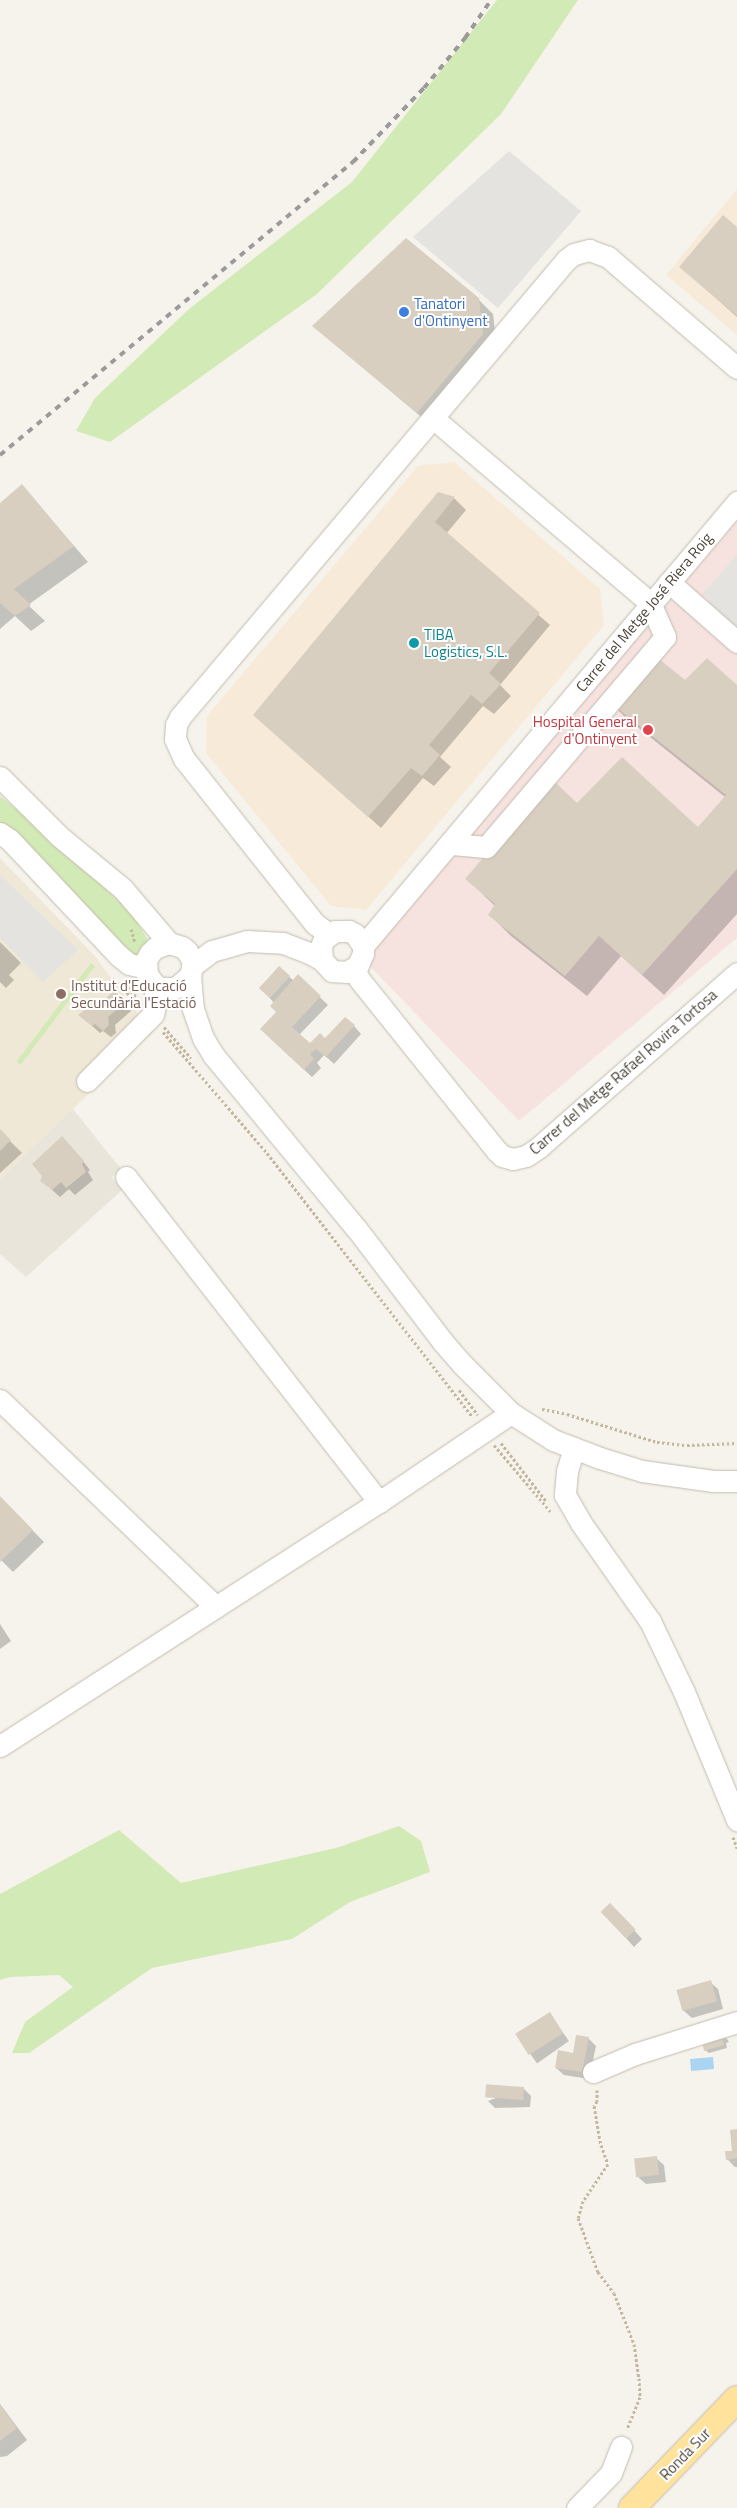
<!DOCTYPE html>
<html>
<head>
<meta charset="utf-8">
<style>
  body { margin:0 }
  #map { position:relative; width:737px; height:2508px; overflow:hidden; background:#f6f3ec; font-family:"Titillium Web",sans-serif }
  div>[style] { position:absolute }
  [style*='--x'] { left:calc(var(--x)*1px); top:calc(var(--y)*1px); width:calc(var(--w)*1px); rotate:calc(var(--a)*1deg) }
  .residential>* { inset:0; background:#eae5da }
  .commercial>* { inset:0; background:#f7ead8 }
  .education>* { inset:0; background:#efe8d6 }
  .medical>* { inset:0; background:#f6e3e0 }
  .green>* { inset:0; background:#d2eab5; transform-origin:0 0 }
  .parking>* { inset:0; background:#e5e3e0 }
  .water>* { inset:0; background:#a9d4f2; transform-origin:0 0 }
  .shadow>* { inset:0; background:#0003; transform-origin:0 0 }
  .building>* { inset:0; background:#d8cfc1; transform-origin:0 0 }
  .path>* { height:3px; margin-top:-1.5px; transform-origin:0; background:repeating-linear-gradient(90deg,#c4b79f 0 2.5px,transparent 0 5px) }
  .roads { filter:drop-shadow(0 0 1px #c2bbae) drop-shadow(0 0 1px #c2bbae) }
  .minor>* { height:21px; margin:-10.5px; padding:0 10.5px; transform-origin:10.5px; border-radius:10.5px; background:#fff }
  .major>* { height:26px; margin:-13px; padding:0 13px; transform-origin:13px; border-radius:13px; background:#ffe39c }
  .rail>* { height:4px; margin-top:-2px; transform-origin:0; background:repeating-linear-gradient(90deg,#9a9a9a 0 6px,transparent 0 12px) }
  .dots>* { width:14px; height:14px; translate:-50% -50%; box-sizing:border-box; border:2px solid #fff; border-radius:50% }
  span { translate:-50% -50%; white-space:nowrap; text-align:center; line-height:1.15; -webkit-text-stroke:4px #fff; paint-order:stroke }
  .shop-label { font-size:15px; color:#366cbe }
  .left { translate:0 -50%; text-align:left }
  .street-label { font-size:15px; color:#4b4439 }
  .culture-label { font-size:15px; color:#0d838f }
  .health-label { font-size:15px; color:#be3a42 }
  .right { translate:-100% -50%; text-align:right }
  .education-label { font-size:15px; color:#785e54 }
</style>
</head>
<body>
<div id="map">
  <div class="residential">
    <div style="clip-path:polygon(72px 1108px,121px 1169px,112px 1177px,122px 1190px,26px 1277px,0 1254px,0 1179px)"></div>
  </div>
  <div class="commercial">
    <div style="clip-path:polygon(737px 189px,737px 335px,666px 275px)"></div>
    <div style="clip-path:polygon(454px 462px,600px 589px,604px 625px,366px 910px,331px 906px,206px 753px,207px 716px,418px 466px)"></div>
  </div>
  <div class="education">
    <div style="clip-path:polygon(0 858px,94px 955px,152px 1033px,0 1179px)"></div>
  </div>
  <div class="medical">
    <div style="clip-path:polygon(737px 521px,737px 938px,519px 1121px,364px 960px)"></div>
  </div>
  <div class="green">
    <div style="clip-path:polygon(497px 0,578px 0,501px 114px,317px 294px,110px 442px,76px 431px,95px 398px,189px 309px,352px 182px)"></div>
    <div style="clip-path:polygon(0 796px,55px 841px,132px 914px,148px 940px,145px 954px,131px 955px,0 824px)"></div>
    <div style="left:91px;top:963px;width:5px;height:124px;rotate:37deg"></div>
    <div style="clip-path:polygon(399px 1826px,421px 1841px,430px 1872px,350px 1902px,292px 1939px,152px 1968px,29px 2053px,12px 2053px,25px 2022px,73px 1987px,59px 1975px,10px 1977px,0 1980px,0 1894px,119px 1830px,181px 1883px,336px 1848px)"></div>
  </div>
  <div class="parking">
    <div style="clip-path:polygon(509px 151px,581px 211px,498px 308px,413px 237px)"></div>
    <div style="clip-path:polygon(737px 555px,737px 654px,695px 618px,710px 599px,702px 594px)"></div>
    <div style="clip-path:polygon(0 875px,78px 950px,43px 982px,0 938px)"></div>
  </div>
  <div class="water">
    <div style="left:713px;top:2057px;width:12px;height:23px;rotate:85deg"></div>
  </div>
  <div class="shadow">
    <div style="clip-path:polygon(737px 228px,737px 317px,681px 267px)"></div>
    <div style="clip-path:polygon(478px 299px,493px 314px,497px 349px,433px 427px,314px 326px)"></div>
    <div style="clip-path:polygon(22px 486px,88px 562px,28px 605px,45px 621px,31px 631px,15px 616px,0 629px,0 505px)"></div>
    <div style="clip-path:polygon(439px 493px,455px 499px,466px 510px,446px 534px,550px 625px,500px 685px,511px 696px,494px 714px,483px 706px,440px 757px,451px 767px,434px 786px,423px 778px,381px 828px,255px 715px)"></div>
    <div style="clip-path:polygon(737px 686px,737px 914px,664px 995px,621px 956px,587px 996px,511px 936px,490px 915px,495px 906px,467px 879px,577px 805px,698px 828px,725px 797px,625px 717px,604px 696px)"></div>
    <div style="clip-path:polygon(0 942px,21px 963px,9px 975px,14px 980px,6px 988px,0 982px)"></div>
    <div style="clip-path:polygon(279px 968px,294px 981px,298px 976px,328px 1005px,299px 1035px,310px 1045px,354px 1026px,361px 1034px,334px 1064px,324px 1055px,317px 1063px,321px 1068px,312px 1077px,269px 1037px,277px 1012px,274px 1003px,260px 987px)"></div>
    <div style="clip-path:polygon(114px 992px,131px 1011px,115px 1025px,116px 1033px,111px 1037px,103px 1031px,100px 1033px,80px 1015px,100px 1007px)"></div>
    <div style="clip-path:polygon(0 1131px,22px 1153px,0 1173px)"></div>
    <div style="clip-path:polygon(70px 1145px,90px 1170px,88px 1172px,93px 1180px,75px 1195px,69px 1189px,60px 1197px,42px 1181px)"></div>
    <div style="clip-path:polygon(0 1497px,44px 1542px,13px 1572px,0 1559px)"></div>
    <div style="clip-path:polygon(0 1624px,11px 1641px,0 1649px)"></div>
    <div style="clip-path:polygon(602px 1912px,618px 1912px,642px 1939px,634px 1947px)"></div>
    <div style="clip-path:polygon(710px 1982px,718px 1989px,723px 2009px,692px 2018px,684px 2011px,678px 1992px)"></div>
    <div style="left:550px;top:2014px;width:33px;height:39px;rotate:55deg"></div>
    <div style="clip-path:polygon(725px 2036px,729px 2042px,726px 2043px,727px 2048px,709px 2053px,705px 2050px)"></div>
    <div style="clip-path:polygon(588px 2038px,596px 2046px,589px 2079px,564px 2075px,556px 2068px,574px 2054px)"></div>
    <div style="clip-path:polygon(523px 2088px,531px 2096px,530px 2107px,495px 2108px,488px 2101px)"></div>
    <div style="clip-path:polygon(737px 2130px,737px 2167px,735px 2167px,727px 2159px,733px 2152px)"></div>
    <div style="clip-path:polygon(656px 2158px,664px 2165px,666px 2182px,646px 2184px,638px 2177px)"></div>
    <div style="clip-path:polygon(0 2404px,27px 2440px,7px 2456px,0 2457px)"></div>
  </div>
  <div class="building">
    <div style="clip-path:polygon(723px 215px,737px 227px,737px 316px,679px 267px)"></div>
    <div style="clip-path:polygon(406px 238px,479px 298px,483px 334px,417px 413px,312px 326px)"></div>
    <div style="clip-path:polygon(22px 484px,74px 546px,14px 589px,31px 605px,15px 616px,0 603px,0 503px)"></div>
    <div style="clip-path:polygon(438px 492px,455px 497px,435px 522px,540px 613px,489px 673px,501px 684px,482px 704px,471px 695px,429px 745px,440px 755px,422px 776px,411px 768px,368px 817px,253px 715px)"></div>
    <div style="clip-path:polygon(647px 649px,685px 680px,707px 658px,737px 685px,737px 869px,642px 975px,599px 936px,565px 976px,488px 915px,495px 904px,465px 879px,551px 778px,577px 803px,622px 757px,698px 827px,726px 795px,602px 696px)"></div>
    <div style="left:279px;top:966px;width:15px;height:30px;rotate:42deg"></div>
    <div style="clip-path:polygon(298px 974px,321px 996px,292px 1027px,310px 1043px,320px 1033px,325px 1038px,345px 1017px,355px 1025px,326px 1057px,316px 1049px,310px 1054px,314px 1059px,304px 1070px,260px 1029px,276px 1012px,270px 1006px)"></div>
    <div style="clip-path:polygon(114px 990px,125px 1002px,108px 1017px,109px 1025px,103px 1031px,95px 1024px,92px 1026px,78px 1015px,94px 1002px,100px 1005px)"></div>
    <div style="clip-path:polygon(0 1129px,11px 1140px,0 1151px)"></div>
    <div style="clip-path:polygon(62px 1136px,84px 1161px,82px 1164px,86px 1172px,66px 1188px,61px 1182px,52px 1190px,40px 1181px,42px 1176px,32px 1164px)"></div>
    <div style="clip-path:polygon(0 1496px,33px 1530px,0 1562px)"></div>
    <div style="left:610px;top:1903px;width:37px;height:13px;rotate:46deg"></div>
    <div style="left:711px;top:1980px;width:22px;height:36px;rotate:74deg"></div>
    <div style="left:550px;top:2012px;width:25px;height:41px;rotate:58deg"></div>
    <div style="clip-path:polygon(725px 2034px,726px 2039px,723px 2039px,724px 2045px,704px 2051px,702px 2041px)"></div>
    <div style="clip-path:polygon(576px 2035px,589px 2037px,582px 2072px,555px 2068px,558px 2050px,573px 2053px)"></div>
    <div style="left:524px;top:2087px;width:13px;height:38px;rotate:94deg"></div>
    <div style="clip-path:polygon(737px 2129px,737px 2158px,726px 2160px,725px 2151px,732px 2151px,730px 2130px)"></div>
    <div style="left:657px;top:2156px;width:19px;height:23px;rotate:84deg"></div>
    <div style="clip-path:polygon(0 2405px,17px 2428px,0 2441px)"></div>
  </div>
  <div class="path">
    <div style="--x:131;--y:929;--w:14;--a:73"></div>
    <div style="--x:113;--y:978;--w:35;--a:46"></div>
    <div style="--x:124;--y:983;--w:18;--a:49"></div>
    <div style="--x:164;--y:1027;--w:41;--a:48.9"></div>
    <div style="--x:163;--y:1032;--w:160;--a:49.3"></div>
    <div style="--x:267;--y:1153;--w:333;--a:52.1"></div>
    <div style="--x:459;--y:1390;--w:31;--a:53"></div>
    <div style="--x:542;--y:1409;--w:25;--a:11"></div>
    <div style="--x:567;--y:1414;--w:94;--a:17.3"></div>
    <div style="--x:657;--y:1442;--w:30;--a:6"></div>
    <div style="--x:687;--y:1445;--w:50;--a:-2.3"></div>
    <div style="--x:501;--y:1443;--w:73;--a:52.2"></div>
    <div style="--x:494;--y:1445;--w:87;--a:49.7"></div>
    <div style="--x:733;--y:1837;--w:12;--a:70"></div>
    <div style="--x:597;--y:2090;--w:11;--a:90"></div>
    <div style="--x:597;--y:2101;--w:6;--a:121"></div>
    <div style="--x:594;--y:2106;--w:40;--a:80"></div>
    <div style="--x:601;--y:2145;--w:20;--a:70"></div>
    <div style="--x:608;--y:2164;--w:45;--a:124"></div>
    <div style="--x:583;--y:2201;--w:18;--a:106"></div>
    <div style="--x:578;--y:2218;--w:58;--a:69.7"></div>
    <div style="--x:598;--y:2272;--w:26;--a:53"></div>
    <div style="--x:614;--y:2293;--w:55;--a:68.6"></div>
    <div style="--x:634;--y:2344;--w:34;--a:82"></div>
    <div style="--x:639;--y:2378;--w:19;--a:87"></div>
    <div style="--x:640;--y:2397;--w:35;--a:112"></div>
  </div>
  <div class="roads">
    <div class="minor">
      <div style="--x:433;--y:418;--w:285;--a:40.4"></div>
      <div style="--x:650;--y:603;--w:37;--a:66"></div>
      <div style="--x:665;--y:637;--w:276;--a:130.4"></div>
      <div style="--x:486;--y:847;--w:37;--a:-175"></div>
      <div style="--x:669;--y:582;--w:91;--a:41.4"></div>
      <div style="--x:0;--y:777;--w:83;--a:45"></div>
      <div style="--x:59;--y:836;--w:83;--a:39.6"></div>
      <div style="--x:123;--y:889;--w:71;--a:49.6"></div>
      <div style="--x:0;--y:833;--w:12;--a:35"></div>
      <div style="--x:10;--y:840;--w:158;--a:46.8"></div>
      <div style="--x:118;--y:955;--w:14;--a:39"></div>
      <div style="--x:129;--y:964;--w:17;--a:13"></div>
      <div style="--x:329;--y:934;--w:17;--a:-144"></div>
      <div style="--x:315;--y:924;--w:211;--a:-128.4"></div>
      <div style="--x:184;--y:759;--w:22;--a:-114"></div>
      <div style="--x:175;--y:739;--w:14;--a:-86"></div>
      <div style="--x:176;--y:725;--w:9;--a:-63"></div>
      <div style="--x:180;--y:717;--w:598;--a:-49.81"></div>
      <div style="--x:566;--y:260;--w:10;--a:-37"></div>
      <div style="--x:574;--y:254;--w:16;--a:-15"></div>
      <div style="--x:589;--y:250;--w:20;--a:20"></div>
      <div style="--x:608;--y:257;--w:170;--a:40.7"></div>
      <div style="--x:363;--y:946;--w:581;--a:-49.89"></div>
      <div style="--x:192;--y:966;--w:25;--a:-37"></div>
      <div style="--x:212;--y:951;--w:36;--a:-16"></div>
      <div style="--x:247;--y:941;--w:36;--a:3"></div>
      <div style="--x:283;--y:943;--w:28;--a:21"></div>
      <div style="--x:309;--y:953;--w:15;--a:28"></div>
      <div style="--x:322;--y:960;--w:15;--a:48"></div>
      <div style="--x:332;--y:971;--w:15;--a:4"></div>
      <div style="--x:347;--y:972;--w:13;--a:-32"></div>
      <div style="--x:358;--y:965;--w:13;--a:-67"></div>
      <div style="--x:363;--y:953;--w:7;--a:-90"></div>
      <div style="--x:363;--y:946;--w:14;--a:-124"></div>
      <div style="--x:355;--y:934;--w:7;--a:-153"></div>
      <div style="--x:349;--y:931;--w:14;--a:180"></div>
      <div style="--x:335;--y:931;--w:14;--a:144"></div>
      <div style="--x:324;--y:939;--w:8;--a:113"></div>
      <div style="--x:321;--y:946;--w:14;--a:86"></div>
      <div style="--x:354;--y:969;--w:11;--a:63"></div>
      <div style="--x:359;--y:979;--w:221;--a:51.3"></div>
      <div style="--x:497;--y:1151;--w:7;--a:45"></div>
      <div style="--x:502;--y:1156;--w:11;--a:15"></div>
      <div style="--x:513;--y:1159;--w:13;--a:-13"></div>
      <div style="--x:526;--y:1156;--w:14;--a:-34"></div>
      <div style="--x:538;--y:1148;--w:265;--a:-41.3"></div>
      <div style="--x:190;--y:976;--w:19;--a:141"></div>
      <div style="--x:175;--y:988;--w:14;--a:180"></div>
      <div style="--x:161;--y:988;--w:8;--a:-150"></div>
      <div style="--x:154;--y:984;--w:12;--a:-125"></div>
      <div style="--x:147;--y:974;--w:14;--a:-94"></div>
      <div style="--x:146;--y:960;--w:8;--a:-60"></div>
      <div style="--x:150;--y:953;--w:7;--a:-45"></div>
      <div style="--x:155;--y:948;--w:15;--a:-20"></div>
      <div style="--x:169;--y:943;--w:14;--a:17"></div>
      <div style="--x:182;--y:947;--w:6;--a:39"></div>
      <div style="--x:187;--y:951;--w:13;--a:61"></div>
      <div style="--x:193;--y:962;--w:14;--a:102"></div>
      <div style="--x:190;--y:976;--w:33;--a:85"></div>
      <div style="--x:193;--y:1009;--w:31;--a:71"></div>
      <div style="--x:203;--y:1038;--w:21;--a:59"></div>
      <div style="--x:214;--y:1056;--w:223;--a:50.5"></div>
      <div style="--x:356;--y:1228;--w:142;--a:52.7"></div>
      <div style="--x:442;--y:1341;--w:32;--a:49"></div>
      <div style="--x:463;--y:1365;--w:68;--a:45"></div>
      <div style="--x:511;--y:1413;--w:50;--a:32.7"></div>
      <div style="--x:553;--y:1440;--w:50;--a:21"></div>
      <div style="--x:600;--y:1458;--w:44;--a:17.2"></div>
      <div style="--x:642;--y:1471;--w:72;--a:8"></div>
      <div style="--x:713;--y:1481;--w:24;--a:0"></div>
      <div style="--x:87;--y:1081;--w:94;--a:-45.4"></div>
      <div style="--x:153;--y:1014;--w:12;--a:-76"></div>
      <div style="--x:156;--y:1002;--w:18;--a:-96"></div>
      <div style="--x:126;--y:1177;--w:412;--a:52.1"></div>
      <div style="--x:0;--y:1400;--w:299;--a:43.8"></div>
      <div style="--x:574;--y:1448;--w:24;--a:107"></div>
      <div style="--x:567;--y:1471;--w:24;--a:95"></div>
      <div style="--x:565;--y:1495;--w:32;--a:60"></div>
      <div style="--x:581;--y:1523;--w:120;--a:54.9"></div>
      <div style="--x:650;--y:1621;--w:79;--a:64.4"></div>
      <div style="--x:684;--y:1692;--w:139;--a:67.5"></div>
      <div style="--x:0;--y:1746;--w:451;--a:-32.8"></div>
      <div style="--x:379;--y:1502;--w:159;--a:-34"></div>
      <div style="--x:593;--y:2072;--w:46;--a:-23.2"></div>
      <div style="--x:635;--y:2054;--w:107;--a:-17.4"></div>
      <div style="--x:577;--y:2508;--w:49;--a:-45.8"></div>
      <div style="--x:611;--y:2473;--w:28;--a:-69"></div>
    </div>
    <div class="major">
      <div style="--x:632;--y:2508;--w:151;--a:-46.1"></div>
    </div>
  </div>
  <div class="rail">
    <div style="--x:0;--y:455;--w:459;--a:-39.7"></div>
    <div style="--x:353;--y:162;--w:103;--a:-46.2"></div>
    <div style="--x:424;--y:88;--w:65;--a:-50.6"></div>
    <div style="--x:465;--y:38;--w:46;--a:-55.6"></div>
  </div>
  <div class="dots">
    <div style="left:404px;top:312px;background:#3f7fe0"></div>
    <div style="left:414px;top:643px;background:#0f9aa8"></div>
    <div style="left:648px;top:730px;background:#e0444e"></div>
    <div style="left:61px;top:994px;background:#8d6e63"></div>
  </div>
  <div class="shop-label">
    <span class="left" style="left:414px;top:312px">Tanatori<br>d'Ontinyent</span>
  </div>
  <div class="street-label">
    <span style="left:644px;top:612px;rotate:-50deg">Carrer del Metge José Riera Roig</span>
    <span style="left:623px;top:1072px;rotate:-41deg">Carrer del Metge Rafael Rovira Tortosa</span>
    <span style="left:685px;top:2454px;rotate:-46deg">Ronda Sur</span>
  </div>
  <div class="culture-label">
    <span class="left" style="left:424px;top:643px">TIBA<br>Logistics, S.L.</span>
  </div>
  <div class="health-label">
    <span class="right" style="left:637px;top:730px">Hospital General<br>d'Ontinyent</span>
  </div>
  <div class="education-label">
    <span class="left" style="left:71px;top:994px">Institut d'Educació<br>Secundària l'Estació</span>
  </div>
</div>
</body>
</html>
